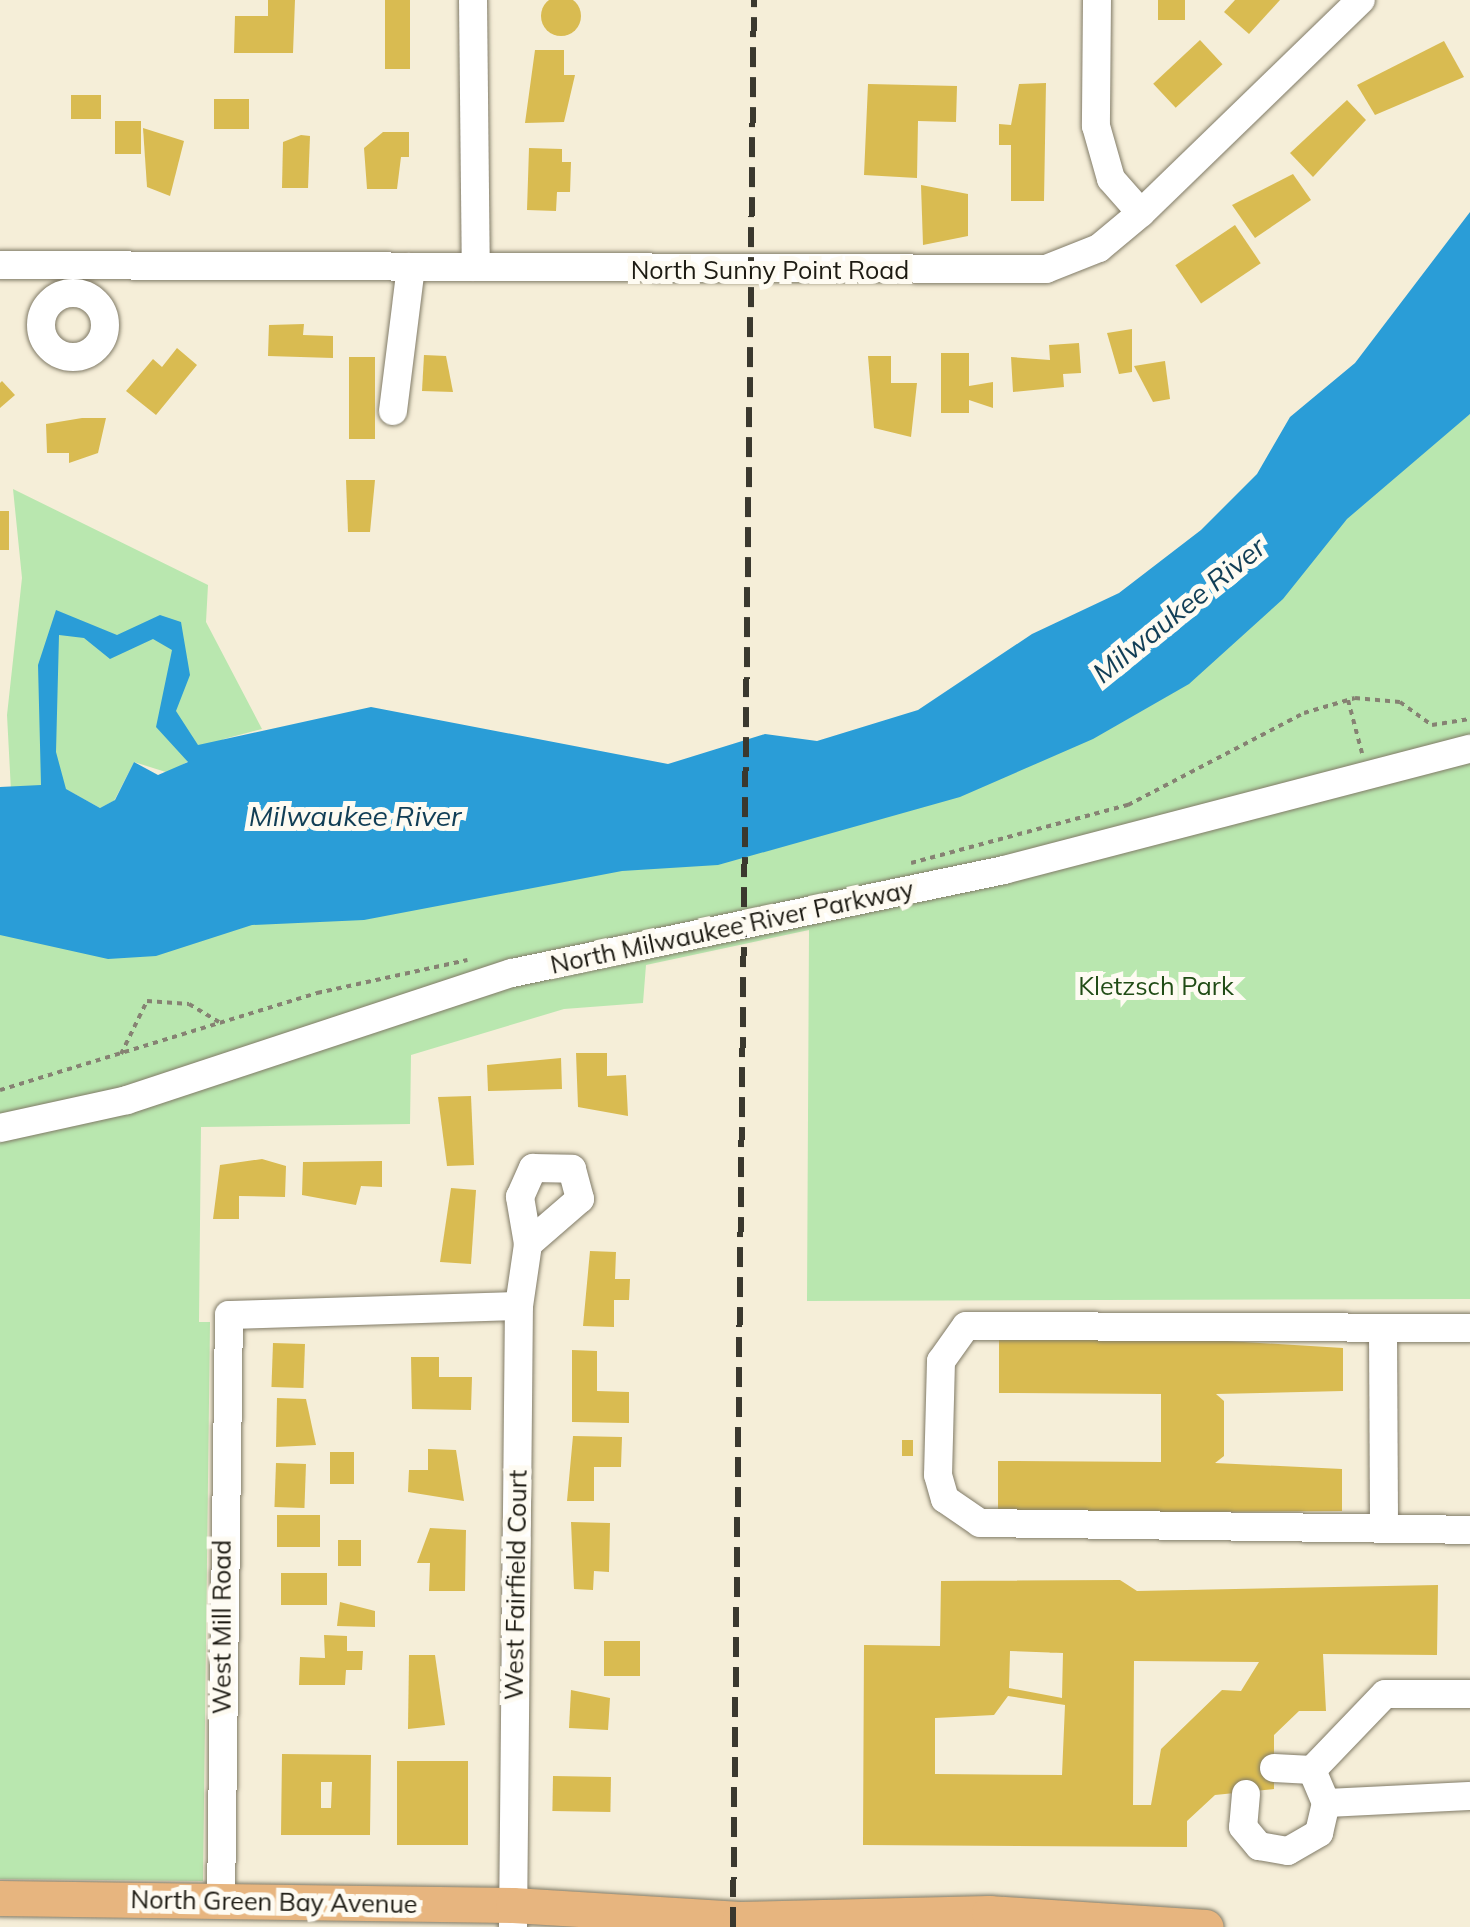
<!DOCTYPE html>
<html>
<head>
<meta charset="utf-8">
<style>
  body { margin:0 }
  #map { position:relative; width:1470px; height:1927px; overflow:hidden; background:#f5eed8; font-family:Mulish,sans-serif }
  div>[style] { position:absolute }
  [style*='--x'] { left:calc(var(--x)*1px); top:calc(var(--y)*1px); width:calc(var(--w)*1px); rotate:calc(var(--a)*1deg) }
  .green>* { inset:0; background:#b9e7af }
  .water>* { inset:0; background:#2a9dd7 }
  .building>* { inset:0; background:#d9bb51; transform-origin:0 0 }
  .round { border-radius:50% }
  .path>* { height:4px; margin-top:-2px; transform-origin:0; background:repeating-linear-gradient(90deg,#868273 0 5px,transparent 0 10px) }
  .roads { filter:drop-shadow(0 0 2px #817b67) drop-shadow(0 0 2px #817b67) }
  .minor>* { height:28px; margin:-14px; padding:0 14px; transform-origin:14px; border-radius:14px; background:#fff }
  .minor>.ring { margin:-14px; padding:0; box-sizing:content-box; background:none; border:28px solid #fff; border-radius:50% }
  .major>* { height:35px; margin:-17.5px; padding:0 17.5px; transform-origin:17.5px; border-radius:17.5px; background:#e7b57f }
  .rail>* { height:6px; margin-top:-3px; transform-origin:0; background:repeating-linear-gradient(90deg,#3a382e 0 20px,transparent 0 30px) }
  span { translate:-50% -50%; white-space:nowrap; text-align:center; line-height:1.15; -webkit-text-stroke:10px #fefbf2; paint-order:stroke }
  .street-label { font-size:25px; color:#1d1b13 }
  .park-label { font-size:25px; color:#214c16 }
  .water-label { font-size:28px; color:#113e56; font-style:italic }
</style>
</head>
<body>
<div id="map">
  <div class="green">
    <div style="clip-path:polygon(1470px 414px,1470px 1299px,807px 1301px,809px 930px,646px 965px,643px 1003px,564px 1009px,411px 1055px,410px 1124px,201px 1127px,199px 1322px,210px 1322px,203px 1881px,0 1879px,0 863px,830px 785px)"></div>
    <div style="clip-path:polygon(13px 489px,208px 585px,206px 622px,262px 729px,224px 739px,169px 773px,134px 762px,114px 801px,100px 808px,69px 791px,11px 791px,7px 715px,22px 578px)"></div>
  </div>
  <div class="water">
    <div style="clip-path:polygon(evenodd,1470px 212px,1470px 414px,1347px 519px,1283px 599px,1189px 684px,1093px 739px,960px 797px,718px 865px,622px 871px,364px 920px,252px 925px,156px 956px,108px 959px,0 935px,0 787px,41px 785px,38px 665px,56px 610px,117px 635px,160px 615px,181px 622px,190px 675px,176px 711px,198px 745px,371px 707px,668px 764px,765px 734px,817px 741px,918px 710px,1032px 634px,1119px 593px,1201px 530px,1257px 474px,1290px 417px,1355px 363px,1470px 212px,59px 635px,84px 638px,110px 659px,153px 639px,172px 650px,156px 727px,188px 762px,158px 775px,134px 762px,115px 800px,100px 808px,66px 789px,56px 752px,59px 635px)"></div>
  </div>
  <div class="building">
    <div class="round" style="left:541px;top:-4px;width:40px;height:40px"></div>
    <div style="clip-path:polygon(268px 0,295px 0,293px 53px,234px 53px,235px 16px,268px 16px)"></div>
    <div style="left:385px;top:0;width:25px;height:69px"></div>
    <div style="left:1158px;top:0;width:27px;height:20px"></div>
    <div style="clip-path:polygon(1235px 0,1280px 0,1249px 34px,1224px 12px)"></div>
    <div style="left:1200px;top:40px;width:33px;height:64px;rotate:47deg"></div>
    <div style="clip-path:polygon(1444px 41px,1464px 77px,1375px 115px,1357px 85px)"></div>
    <div style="clip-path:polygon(535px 50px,564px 50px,564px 75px,575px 75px,564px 122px,525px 123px)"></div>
    <div style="clip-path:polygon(1046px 83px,1044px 201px,1011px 201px,1011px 145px,999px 145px,999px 124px,1011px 125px,1019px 84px)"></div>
    <div style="clip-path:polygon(868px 84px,957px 86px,956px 122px,918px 121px,917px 178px,864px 175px)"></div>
    <div style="left:71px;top:95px;width:30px;height:24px"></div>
    <div style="left:214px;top:99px;width:35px;height:30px"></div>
    <div style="clip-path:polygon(1347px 100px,1366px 120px,1313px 177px,1290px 153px)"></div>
    <div style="left:115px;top:121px;width:26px;height:33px"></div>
    <div style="clip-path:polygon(143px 128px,184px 141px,170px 196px,147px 187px)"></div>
    <div style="clip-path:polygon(383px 132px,409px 132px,409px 157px,401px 157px,397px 189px,367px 189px,364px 148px)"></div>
    <div style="clip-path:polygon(301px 135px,310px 136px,308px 188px,282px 188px,283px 142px)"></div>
    <div style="clip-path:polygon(529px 148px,562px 149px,562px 162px,571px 162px,570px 192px,557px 192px,556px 211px,527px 210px)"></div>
    <div style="clip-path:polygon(1293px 174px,1311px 200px,1255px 238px,1232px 205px)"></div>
    <div style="clip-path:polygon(921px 185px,968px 194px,968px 236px,923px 245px)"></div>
    <div style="left:1235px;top:225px;width:46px;height:72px;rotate:56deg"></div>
    <div style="clip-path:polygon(304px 324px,303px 335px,333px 336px,333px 358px,268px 356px,269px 325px)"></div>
    <div style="clip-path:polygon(1132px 329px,1132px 372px,1119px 374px,1107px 333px)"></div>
    <div style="clip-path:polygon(1079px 343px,1081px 373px,1063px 374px,1064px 387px,1013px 392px,1011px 357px,1050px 360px,1049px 345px)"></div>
    <div style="clip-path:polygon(177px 348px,197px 365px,156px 415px,126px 391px,153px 359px,162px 367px)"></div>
    <div style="clip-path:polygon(941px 353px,969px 353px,969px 386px,993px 382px,993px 408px,969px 400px,969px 413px,941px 413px)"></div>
    <div style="clip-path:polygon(424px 355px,446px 356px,453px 392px,422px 391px)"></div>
    <div style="clip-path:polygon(868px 356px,891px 356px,891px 383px,917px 383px,911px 437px,874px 428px)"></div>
    <div style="left:349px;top:357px;width:26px;height:82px"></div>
    <div style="clip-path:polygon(1165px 361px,1170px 399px,1153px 402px,1134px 366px)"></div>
    <div style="clip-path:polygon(2px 381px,15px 395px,0 408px,0 383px)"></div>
    <div style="clip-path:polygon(82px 418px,106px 418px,98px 453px,69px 463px,69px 453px,47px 453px,46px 424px)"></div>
    <div style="clip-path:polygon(346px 480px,375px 480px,370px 532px,348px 532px)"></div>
    <div style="left:0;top:511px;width:9px;height:39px"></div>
    <div style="clip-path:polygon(576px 1053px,607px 1053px,607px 1076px,626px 1075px,628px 1116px,578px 1107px)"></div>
    <div style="clip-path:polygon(561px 1058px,562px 1089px,488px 1091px,487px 1065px)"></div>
    <div style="clip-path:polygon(471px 1096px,474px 1165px,447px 1166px,438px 1097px)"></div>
    <div style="clip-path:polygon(262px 1159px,286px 1166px,285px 1197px,239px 1196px,239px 1219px,213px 1219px,220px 1165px)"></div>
    <div style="clip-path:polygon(382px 1161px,382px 1187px,361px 1186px,356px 1205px,302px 1195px,303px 1162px)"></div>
    <div style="clip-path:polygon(451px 1188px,476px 1190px,471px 1264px,440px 1262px)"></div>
    <div style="clip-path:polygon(590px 1251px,616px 1252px,615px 1279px,630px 1279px,629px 1300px,614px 1300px,614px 1327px,583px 1326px)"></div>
    <div style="clip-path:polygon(1162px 1337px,1343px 1348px,1343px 1391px,1216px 1394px,1224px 1401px,1224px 1456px,1215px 1463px,1342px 1469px,1342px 1511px,998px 1513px,998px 1461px,1161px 1462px,1161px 1394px,999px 1393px,999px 1340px)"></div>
    <div style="left:273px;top:1343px;width:32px;height:44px;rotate:2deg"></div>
    <div style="clip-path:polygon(572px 1350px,597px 1351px,597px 1391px,629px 1392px,629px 1423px,572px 1422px)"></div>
    <div style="clip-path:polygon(411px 1357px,439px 1357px,439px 1377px,472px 1377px,471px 1410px,412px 1409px)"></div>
    <div style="clip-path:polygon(277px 1398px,306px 1399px,316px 1445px,276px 1447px)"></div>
    <div style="clip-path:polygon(573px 1436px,622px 1437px,621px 1467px,594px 1467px,594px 1501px,567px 1501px)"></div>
    <div style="left:902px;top:1440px;width:11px;height:16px"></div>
    <div style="clip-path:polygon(428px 1449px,456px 1450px,464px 1501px,408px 1492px,409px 1470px,428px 1470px)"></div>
    <div style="left:330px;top:1452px;width:24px;height:32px"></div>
    <div style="left:276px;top:1463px;width:30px;height:44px;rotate:2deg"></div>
    <div style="left:277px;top:1515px;width:43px;height:32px"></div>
    <div style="clip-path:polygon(571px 1522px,610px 1523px,609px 1572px,594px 1571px,593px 1590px,574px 1589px)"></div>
    <div style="clip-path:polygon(430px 1528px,466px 1530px,465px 1591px,429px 1591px,430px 1563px,417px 1563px)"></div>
    <div style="left:338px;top:1540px;width:23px;height:26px"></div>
    <div style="left:281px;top:1573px;width:46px;height:32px"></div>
    <div style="clip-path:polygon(evenodd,1120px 1580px,1137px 1591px,1438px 1585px,1437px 1655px,1323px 1654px,1326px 1711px,1299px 1711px,1274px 1735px,1274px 1789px,1215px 1795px,1187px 1821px,1187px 1847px,863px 1845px,864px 1645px,940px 1646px,941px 1581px,1120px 1580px,1010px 1651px,1063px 1653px,1062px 1698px,1009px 1688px,1010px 1651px,1120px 1580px,1134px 1661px,1259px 1662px,1241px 1691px,1222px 1690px,1161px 1749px,1151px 1805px,1133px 1805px,1134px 1661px,1120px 1580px,1008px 1696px,1065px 1705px,1062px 1775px,935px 1774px,935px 1718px,994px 1715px,1008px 1696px)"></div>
    <div style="clip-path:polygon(340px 1602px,375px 1611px,375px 1627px,337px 1626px)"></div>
    <div style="clip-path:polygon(324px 1635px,347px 1636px,347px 1651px,363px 1651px,362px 1670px,346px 1670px,345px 1685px,299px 1685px,300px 1657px,325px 1658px)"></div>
    <div style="left:604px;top:1641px;width:36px;height:35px"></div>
    <div style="clip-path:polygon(409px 1655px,435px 1655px,445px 1725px,408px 1729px)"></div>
    <div style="clip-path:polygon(571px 1690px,610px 1698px,608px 1730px,569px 1728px)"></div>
    <div style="clip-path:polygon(evenodd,282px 1754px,371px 1755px,370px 1835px,281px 1835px,282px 1754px,321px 1782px,332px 1782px,331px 1808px,321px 1808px,321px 1782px)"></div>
    <div style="left:397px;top:1761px;width:71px;height:84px"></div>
    <div style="left:553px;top:1776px;width:58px;height:35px;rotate:1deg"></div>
  </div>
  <div class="path">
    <div style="--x:1348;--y:700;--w:55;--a:75.2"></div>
    <div style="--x:911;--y:863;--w:225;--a:-15"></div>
    <div style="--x:1128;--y:805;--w:199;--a:-27.6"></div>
    <div style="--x:1304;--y:713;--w:53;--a:-16.4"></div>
    <div style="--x:1355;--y:698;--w:45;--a:5.1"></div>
    <div style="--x:1400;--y:702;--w:39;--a:36"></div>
    <div style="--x:1432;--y:725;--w:38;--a:-9"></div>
    <div style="--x:121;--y:1054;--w:59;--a:-63.9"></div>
    <div style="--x:147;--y:1001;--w:42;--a:4.1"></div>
    <div style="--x:189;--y:1004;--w:35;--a:31"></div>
    <div style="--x:0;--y:1090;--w:332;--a:-17"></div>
    <div style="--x:317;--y:993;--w:154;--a:-12.4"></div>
  </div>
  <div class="roads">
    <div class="minor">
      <div style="--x:473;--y:0;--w:267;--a:89.4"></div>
      <div style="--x:1097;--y:0;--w:126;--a:90.5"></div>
      <div style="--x:1096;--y:126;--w:55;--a:74.2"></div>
      <div style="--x:1111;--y:179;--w:45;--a:48.6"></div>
      <div style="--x:0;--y:265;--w:1046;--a:0.22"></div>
      <div style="--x:1046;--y:269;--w:57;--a:-21.6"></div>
      <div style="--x:1099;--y:248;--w:55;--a:-39.8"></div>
      <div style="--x:1141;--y:213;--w:306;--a:-44.1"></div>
      <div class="ring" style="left:41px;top:293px;width:36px;height:36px"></div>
      <div style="--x:393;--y:411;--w:145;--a:-82.9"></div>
      <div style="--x:0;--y:1128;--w:130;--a:-12.4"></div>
      <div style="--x:127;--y:1100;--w:405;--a:-18.3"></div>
      <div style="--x:512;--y:973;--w:503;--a:-11.82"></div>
      <div style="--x:1004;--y:870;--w:481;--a:-14.6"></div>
      <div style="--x:1470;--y:1328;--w:504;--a:-179.77"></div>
      <div style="--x:966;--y:1326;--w:43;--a:125.5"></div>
      <div style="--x:941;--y:1361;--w:114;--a:91.5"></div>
      <div style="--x:938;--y:1475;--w:25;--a:74"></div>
      <div style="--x:945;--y:1499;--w:42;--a:34.4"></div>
      <div style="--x:980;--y:1523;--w:490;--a:0.8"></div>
      <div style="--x:1383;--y:1330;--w:199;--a:89.7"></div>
      <div style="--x:1274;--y:1768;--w:38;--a:3"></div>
      <div style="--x:1312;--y:1770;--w:105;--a:-46.2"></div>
      <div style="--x:1385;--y:1694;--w:85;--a:0"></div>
      <div style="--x:1246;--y:1794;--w:33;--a:95"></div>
      <div style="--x:1243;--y:1827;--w:25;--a:50"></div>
      <div style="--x:1259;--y:1846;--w:29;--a:10"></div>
      <div style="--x:1288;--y:1851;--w:36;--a:-30"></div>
      <div style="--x:1319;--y:1833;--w:31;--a:-77"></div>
      <div style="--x:1326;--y:1803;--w:36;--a:-113"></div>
      <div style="--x:1326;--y:1803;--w:144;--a:-2.8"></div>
      <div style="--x:221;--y:1901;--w:586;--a:-89.22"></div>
      <div style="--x:229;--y:1315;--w:290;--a:-1.8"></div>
      <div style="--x:513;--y:1927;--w:621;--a:-89.45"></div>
      <div style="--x:519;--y:1306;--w:63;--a:-81.7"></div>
      <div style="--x:528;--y:1244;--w:48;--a:-99.7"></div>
      <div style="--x:520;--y:1197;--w:32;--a:-66"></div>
      <div style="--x:533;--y:1168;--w:39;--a:1"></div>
      <div style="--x:572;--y:1169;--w:31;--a:75"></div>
      <div style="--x:580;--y:1199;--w:69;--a:139.1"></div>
    </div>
    <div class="major">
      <div style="--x:0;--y:1898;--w:513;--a:0.78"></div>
      <div style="--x:513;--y:1905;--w:227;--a:3.5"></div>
      <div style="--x:740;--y:1919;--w:249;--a:-1.4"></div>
      <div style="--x:989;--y:1913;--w:217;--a:3.7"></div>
    </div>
  </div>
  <div class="rail">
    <div style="--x:733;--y:1927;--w:1927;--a:-89.38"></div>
  </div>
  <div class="street-label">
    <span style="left:770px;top:270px">North Sunny Point Road</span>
    <span style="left:732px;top:927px;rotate:-12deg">North Milwaukee River Parkway</span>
    <span style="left:516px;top:1585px;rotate:-89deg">West Fairfield Court</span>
    <span style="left:222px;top:1627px;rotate:-90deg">West Mill Road</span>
    <span style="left:274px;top:1902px;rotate:1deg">North Green Bay Avenue</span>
  </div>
  <div class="park-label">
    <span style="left:1156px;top:986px">Kletzsch Park</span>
  </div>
  <div class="water-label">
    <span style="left:1179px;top:610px;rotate:-39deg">Milwaukee River</span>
    <span style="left:355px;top:816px">Milwaukee River</span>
  </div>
</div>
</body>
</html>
